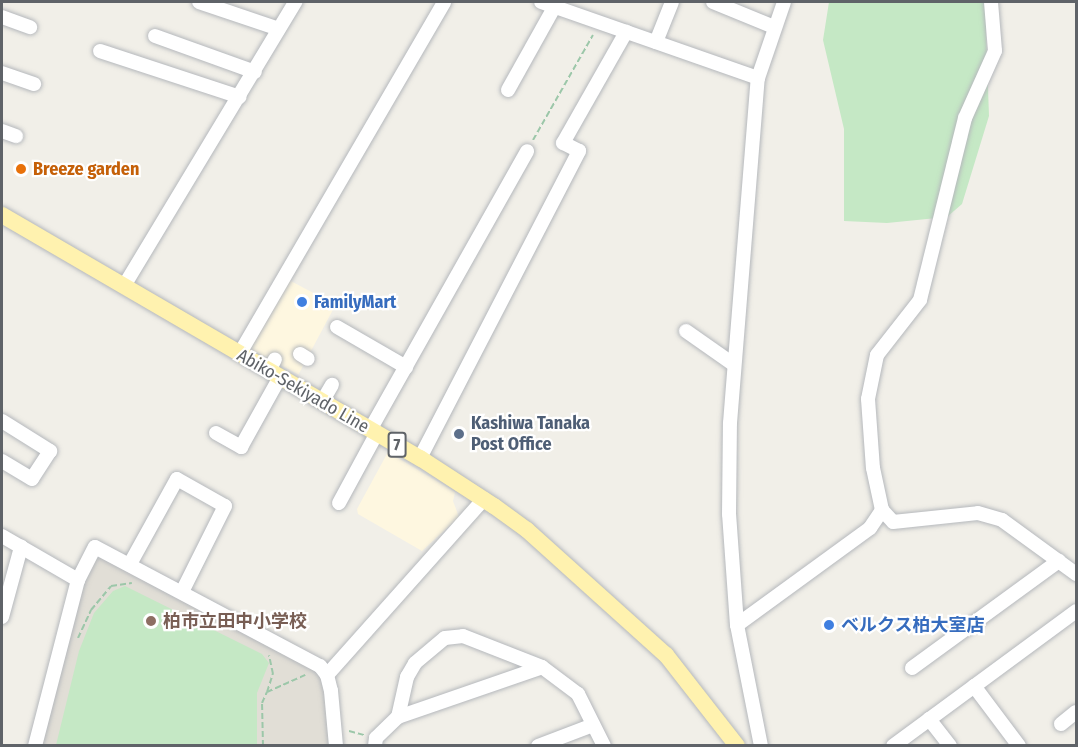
<!DOCTYPE html>
<html>
<head>
<meta charset="utf-8">
<style>
  body { margin:0 }
  #map { position:relative; width:1078px; height:747px; overflow:hidden; background:#f1efe8; font-family:"Fira Sans Condensed","Noto Sans JP",sans-serif }
  div>[style] { position:absolute }
  [style*='--x'] { left:calc(var(--x)*1px); top:calc(var(--y)*1px); width:calc(var(--w)*1px); rotate:calc(var(--a)*1deg) }
  .commercial>* { inset:0; background:#fef7e0; transform-origin:0 0 }
  .education>* { inset:0; background:#e1ded6 }
  .green>* { inset:0; background:#c5e8c5 }
  .path>* { height:2px; margin-top:-1px; transform-origin:0; background:repeating-linear-gradient(90deg,#9cc7a9 0 6px,transparent 0 9px) }
  .roads { filter:drop-shadow(0 0 2px #b5b8bc) drop-shadow(0 0 2px #b5b8bc) }
  .minor>* { height:14px; margin:-7px; padding:0 7px; transform-origin:7px; border-radius:7px; background:#fff }
  .major>* { height:16px; margin:-8px; padding:0 8px; transform-origin:8px; border-radius:8px; background:#fff2af }
  .dots>* { width:16px; height:16px; translate:-50% -50%; box-sizing:border-box; border:3px solid #fff; border-radius:50% }
  span { translate:-50% -50%; white-space:nowrap; text-align:center; line-height:1.15; -webkit-text-stroke:4.5px #fff; paint-order:stroke }
  .shield-label span { padding:2px 4px; background:#fff; border:2px solid; border-radius:4px; -webkit-text-stroke-width:0 }
  .shield-label { font-size:16px; color:#5f6368; font-weight:700 }
  .food-label { font-size:18px; color:#c56008; font-weight:700 }
  .left { translate:0 -50%; text-align:left }
  .shop-label { font-size:18px; color:#366cbe; font-weight:700 }
  .street-label { font-size:18px; color:#5f6368 }
  .service-label { font-size:18px; color:#4e5e75; font-weight:700 }
  .education-label { font-size:18px; color:#785e54; font-weight:700 }
  .frame { position:absolute; inset:0; border:3px solid #5f6368; pointer-events:none }
</style>
</head>
<body>
<div id="map">
  <div class="commercial">
    <div style="left:287px;top:279px;width:55px;height:79px;rotate:28deg"></div>
    <div style="clip-path:polygon(388px 452px,455px 492px,453px 501px,459px 517px,422px 551px,358px 514px,357px 509px)"></div>
  </div>
  <div class="education">
    <div style="clip-path:polygon(105px 557px,297px 657px,322px 677px,330px 745px,42px 746px,83px 585px,96px 559px)"></div>
  </div>
  <div class="green">
    <div style="clip-path:polygon(829px 2px,990px 2px,986px 32px,989px 116px,962px 204px,947px 217px,887px 223px,844px 221px,844px 129px,823px 40px)"></div>
    <div style="clip-path:polygon(125px 586px,262px 654px,269px 663px,257px 693px,257px 745px,56px 745px,79px 651px,94px 613px,113px 591px)"></div>
  </div>
  <div class="path">
    <div style="--x:533;--y:140;--w:121;--a:-60.3"></div>
    <div style="--x:78;--y:638;--w:31;--a:-65"></div>
    <div style="--x:91;--y:610;--w:31;--a:-50"></div>
    <div style="--x:111;--y:586;--w:21;--a:-8"></div>
    <div style="--x:267;--y:692;--w:19;--a:-72"></div>
    <div style="--x:273;--y:674;--w:19;--a:-102"></div>
    <div style="--x:349;--y:731;--w:16;--a:15"></div>
    <div style="--x:263;--y:746;--w:43;--a:-91.3"></div>
    <div style="--x:262;--y:703;--w:12;--a:-66"></div>
    <div style="--x:267;--y:692;--w:42;--a:-24.1"></div>
  </div>
  <div class="roads">
    <div class="minor">
      <div style="--x:199;--y:2;--w:84;--a:18.6"></div>
      <div style="--x:541;--y:2;--w:230;--a:19.3"></div>
      <div style="--x:713;--y:2;--w:66;--a:22.3"></div>
      <div style="--x:991;--y:2;--w:49;--a:85.3"></div>
      <div style="--x:995;--y:51;--w:73;--a:114.1"></div>
      <div style="--x:965;--y:118;--w:187;--a:103.9"></div>
      <div style="--x:920;--y:300;--w:70;--a:128"></div>
      <div style="--x:877;--y:355;--w:45;--a:101.6"></div>
      <div style="--x:868;--y:399;--w:69;--a:85.9"></div>
      <div style="--x:873;--y:468;--w:43;--a:77.9"></div>
      <div style="--x:882;--y:510;--w:16;--a:47"></div>
      <div style="--x:893;--y:522;--w:85;--a:-6"></div>
      <div style="--x:978;--y:513;--w:25;--a:16"></div>
      <div style="--x:1002;--y:520;--w:92;--a:36.1"></div>
      <div style="--x:2;--y:17;--w:30;--a:20"></div>
      <div style="--x:155;--y:36;--w:106;--a:19.8"></div>
      <div style="--x:656;--y:42;--w:43;--a:-68.2"></div>
      <div style="--x:100;--y:51;--w:147;--a:18.2"></div>
      <div style="--x:2;--y:73;--w:34;--a:19"></div>
      <div style="--x:508;--y:90;--w:96;--a:-60.8"></div>
      <div style="--x:2;--y:131;--w:15;--a:20"></div>
      <div style="--x:124;--y:286;--w:332;--a:-58.9"></div>
      <div style="--x:337;--y:327;--w:80;--a:30.1"></div>
      <div style="--x:686;--y:331;--w:57;--a:35.1"></div>
      <div style="--x:240;--y:353;--w:406;--a:-59.8"></div>
      <div style="--x:300;--y:354;--w:9;--a:32"></div>
      <div style="--x:269;--y:371;--w:13;--a:-63"></div>
      <div style="--x:322;--y:402;--w:20;--a:-60"></div>
      <div style="--x:2;--y:421;--w:57;--a:32"></div>
      <div style="--x:50;--y:451;--w:33;--a:123"></div>
      <div style="--x:32;--y:479;--w:35;--a:-149"></div>
      <div style="--x:370;--y:430;--w:320;--a:-60.6"></div>
      <div style="--x:216;--y:433;--w:29;--a:29"></div>
      <div style="--x:241;--y:447;--w:80;--a:-60.9"></div>
      <div style="--x:420;--y:458;--w:346;--a:-62.6"></div>
      <div style="--x:579;--y:151;--w:18;--a:-153"></div>
      <div style="--x:563;--y:143;--w:128;--a:-60.4"></div>
      <div style="--x:339;--y:503;--w:80;--a:-61.5"></div>
      <div style="--x:2;--y:536;--w:88;--a:30.1"></div>
      <div style="--x:130;--y:564;--w:97;--a:-61.1"></div>
      <div style="--x:177;--y:479;--w:55;--a:29.4"></div>
      <div style="--x:225;--y:506;--w:96;--a:116.6"></div>
      <div style="--x:2;--y:617;--w:73;--a:-74.8"></div>
      <div style="--x:737;--y:625;--w:165;--a:-36.1"></div>
      <div style="--x:870;--y:528;--w:22;--a:-56"></div>
      <div style="--x:912;--y:668;--w:182;--a:-36.1"></div>
      <div style="--x:327;--y:675;--w:236;--a:-48.3"></div>
      <div style="--x:974;--y:686;--w:75;--a:53.1"></div>
      <div style="--x:398;--y:717;--w:41;--a:-77.3"></div>
      <div style="--x:407;--y:677;--w:16;--a:-60"></div>
      <div style="--x:415;--y:663;--w:39;--a:-40"></div>
      <div style="--x:445;--y:638;--w:18;--a:-6"></div>
      <div style="--x:463;--y:636;--w:85;--a:21.4"></div>
      <div style="--x:542;--y:667;--w:45;--a:36.9"></div>
      <div style="--x:578;--y:694;--w:58;--a:63.4"></div>
      <div style="--x:929;--y:719;--w:34;--a:52"></div>
      <div style="--x:1061;--y:724;--w:19;--a:-39"></div>
      <div style="--x:35;--y:746;--w:171;--a:-75.5"></div>
      <div style="--x:78;--y:580;--w:37;--a:-63"></div>
      <div style="--x:95;--y:547;--w:255;--a:27.9"></div>
      <div style="--x:320;--y:666;--w:11;--a:52"></div>
      <div style="--x:327;--y:675;--w:16;--a:76"></div>
      <div style="--x:331;--y:691;--w:55;--a:84.8"></div>
      <div style="--x:375;--y:746;--w:8;--a:-83"></div>
      <div style="--x:376;--y:738;--w:30;--a:-44"></div>
      <div style="--x:398;--y:717;--w:152;--a:-19.1"></div>
      <div style="--x:538;--y:746;--w:59;--a:-20.9"></div>
      <div style="--x:761;--y:746;--w:123;--a:-101.2"></div>
      <div style="--x:737;--y:625;--w:111;--a:-94.1"></div>
      <div style="--x:729;--y:514;--w:91;--a:-89.4"></div>
      <div style="--x:730;--y:423;--w:346;--a:-85.4"></div>
      <div style="--x:758;--y:78;--w:80;--a:-71.1"></div>
      <div style="--x:893;--y:746;--w:227;--a:-36.4"></div>
    </div>
    <div class="major">
      <div style="--x:2;--y:215;--w:484;--a:30.2"></div>
      <div style="--x:420;--y:458;--w:88;--a:33"></div>
      <div style="--x:494;--y:506;--w:41;--a:36"></div>
      <div style="--x:527;--y:530;--w:187;--a:42"></div>
      <div style="--x:666;--y:655;--w:115;--a:52"></div>
    </div>
  </div>
  <div class="dots">
    <div style="left:21px;top:169px;background:#e8710a"></div>
    <div style="left:302px;top:302px;background:#3f7fe0"></div>
    <div style="left:459px;top:434px;background:#5c6f8a"></div>
    <div style="left:151px;top:621px;background:#8d6e63"></div>
    <div style="left:829px;top:625px;background:#3f7fe0"></div>
  </div>
  <div class="shield-label">
    <span style="left:397px;top:445px">7</span>
  </div>
  <div class="food-label">
    <span class="left" style="left:33px;top:169px">Breeze garden</span>
  </div>
  <div class="shop-label">
    <span class="left" style="left:314px;top:302px">FamilyMart</span>
    <span class="left" style="left:841px;top:625px">ベルクス柏大室店</span>
  </div>
  <div class="street-label">
    <span style="left:303px;top:391px;rotate:30deg">Abiko-Sekiyado Line</span>
  </div>
  <div class="service-label">
    <span class="left" style="left:471px;top:434px">Kashiwa Tanaka<br>Post Office</span>
  </div>
  <div class="education-label">
    <span class="left" style="left:163px;top:621px">柏市立田中小学校</span>
  </div>
  <div class="frame"></div>
</div>
</body>
</html>
